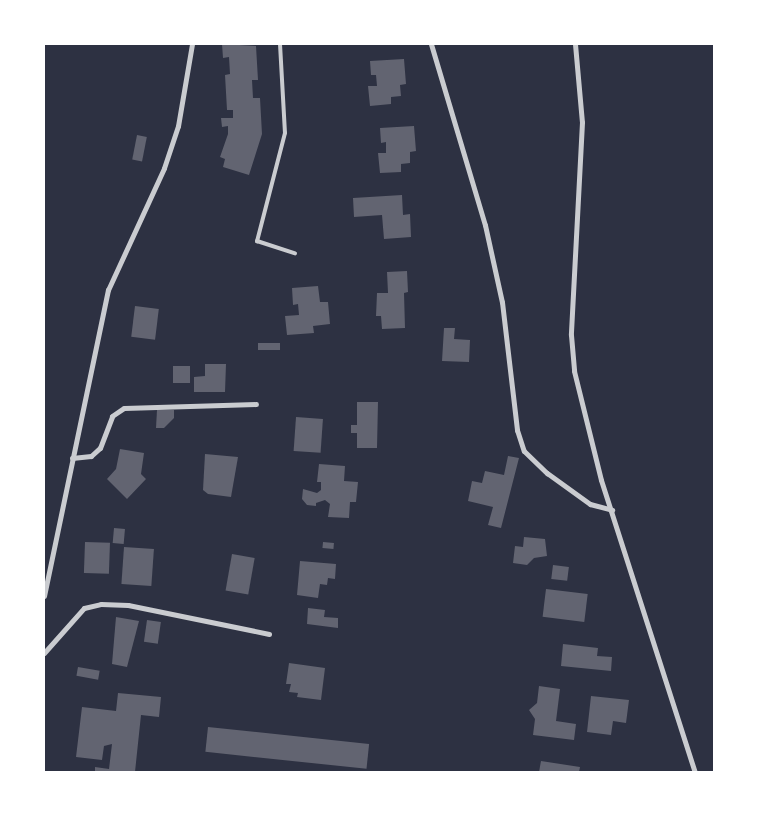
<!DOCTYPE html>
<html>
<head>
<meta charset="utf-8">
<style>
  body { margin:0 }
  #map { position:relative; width:758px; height:816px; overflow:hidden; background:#2d3142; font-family:"Zilla Slab",serif }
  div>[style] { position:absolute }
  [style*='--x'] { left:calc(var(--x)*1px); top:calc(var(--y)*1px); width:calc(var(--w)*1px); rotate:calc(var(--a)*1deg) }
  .building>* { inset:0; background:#626471; transform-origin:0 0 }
  .service>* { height:4px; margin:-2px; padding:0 2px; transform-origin:2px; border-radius:2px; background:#caccd0 }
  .minor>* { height:5px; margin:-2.5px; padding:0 2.5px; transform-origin:2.5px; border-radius:2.5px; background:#caccd0 }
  span { translate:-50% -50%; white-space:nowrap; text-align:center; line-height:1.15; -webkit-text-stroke:5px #fff; paint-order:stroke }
  .frame { position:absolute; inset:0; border:45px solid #fff; pointer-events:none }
</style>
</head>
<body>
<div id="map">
  <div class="building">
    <div style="clip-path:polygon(222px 44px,256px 46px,258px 80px,252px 80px,253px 98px,260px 98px,262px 134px,249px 175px,223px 167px,225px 159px,220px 157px,228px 134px,228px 126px,222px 127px,221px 118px,233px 118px,233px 110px,227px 110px,225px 75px,230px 74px,229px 57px,223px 58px)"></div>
    <div style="clip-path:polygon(404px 59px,406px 84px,400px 85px,401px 96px,391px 97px,391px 104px,370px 106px,368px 86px,377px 86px,376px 75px,371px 75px,370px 61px)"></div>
    <div style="clip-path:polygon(414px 126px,416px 151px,410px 152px,410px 163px,401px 164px,401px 172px,380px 173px,378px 153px,386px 153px,386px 142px,381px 143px,380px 128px)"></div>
    <div style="left:137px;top:135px;width:10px;height:25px;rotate:11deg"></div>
    <div style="clip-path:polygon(402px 195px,403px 215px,410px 214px,411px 237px,384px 239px,382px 215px,354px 217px,353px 198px)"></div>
    <div style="clip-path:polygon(407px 271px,408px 292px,404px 293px,405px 328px,382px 329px,381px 316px,376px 316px,377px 293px,388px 293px,387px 272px)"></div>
    <div style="clip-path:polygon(318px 286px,320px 302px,328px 302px,330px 324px,313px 326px,314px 333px,287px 335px,285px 316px,299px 315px,298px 304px,293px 305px,292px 288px)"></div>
    <div style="left:135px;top:306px;width:24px;height:31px;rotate:7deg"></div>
    <div style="clip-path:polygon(444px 328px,455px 328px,454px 339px,470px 340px,469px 362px,442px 361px)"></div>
    <div style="left:258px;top:343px;width:22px;height:7px"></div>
    <div style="clip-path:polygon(205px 364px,226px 364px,225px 392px,194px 392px,194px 377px,205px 376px)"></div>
    <div style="left:173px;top:366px;width:17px;height:17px"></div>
    <div style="clip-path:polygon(357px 402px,378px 402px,377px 448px,357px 448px,357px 433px,351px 433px,351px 425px,357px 425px)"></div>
    <div style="clip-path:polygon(157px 410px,174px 410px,174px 418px,164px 428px,156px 428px)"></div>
    <div style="left:296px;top:417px;width:27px;height:34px;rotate:4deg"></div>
    <div style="clip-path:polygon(120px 449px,144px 453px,141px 474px,146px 479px,127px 499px,107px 479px,116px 469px)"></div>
    <div style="clip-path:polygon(205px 454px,238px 457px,231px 497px,208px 494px,203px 490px)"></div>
    <div style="clip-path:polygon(508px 456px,519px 458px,501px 528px,488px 525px,493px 507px,468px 501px,472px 481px,482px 483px,485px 471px,504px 475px)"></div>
    <div style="clip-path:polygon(319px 464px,345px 466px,344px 481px,358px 482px,356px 502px,350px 502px,349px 518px,328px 517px,330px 504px,325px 500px,316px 503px,316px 506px,307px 505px,302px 499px,303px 489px,317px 493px,321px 490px,321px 482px,317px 482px)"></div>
    <div style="left:114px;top:528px;width:11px;height:15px;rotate:5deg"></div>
    <div style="clip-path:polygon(524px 537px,545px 539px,547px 556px,534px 558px,527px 565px,513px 563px,515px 546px,523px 547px)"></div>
    <div style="left:85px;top:542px;width:25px;height:31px;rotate:2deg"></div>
    <div style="left:323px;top:542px;width:11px;height:6px;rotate:5deg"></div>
    <div style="left:124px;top:547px;width:30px;height:37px;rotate:4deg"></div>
    <div style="left:232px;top:554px;width:23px;height:37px;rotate:10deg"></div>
    <div style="clip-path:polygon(300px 561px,336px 564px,335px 579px,328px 578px,327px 585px,320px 584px,318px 598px,297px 595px)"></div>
    <div style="left:553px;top:565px;width:16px;height:14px;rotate:7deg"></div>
    <div style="left:546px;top:589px;width:42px;height:28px;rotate:7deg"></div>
    <div style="clip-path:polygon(308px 608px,325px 610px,324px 617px,338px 618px,338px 628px,307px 624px)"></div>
    <div style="clip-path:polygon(116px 617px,139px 621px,127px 667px,112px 664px)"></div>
    <div style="left:147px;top:620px;width:14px;height:22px;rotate:8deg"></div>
    <div style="clip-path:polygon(563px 644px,598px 648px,597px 656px,612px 657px,611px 671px,561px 666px)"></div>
    <div style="clip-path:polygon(289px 663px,325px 668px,321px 700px,297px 697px,298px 693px,289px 692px,291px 684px,286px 684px)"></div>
    <div style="left:78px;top:667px;width:22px;height:9px;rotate:10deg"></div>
    <div style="clip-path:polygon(539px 686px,560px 689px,556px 721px,576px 724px,574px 740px,533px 735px,535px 719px,529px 710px,537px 703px)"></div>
    <div style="clip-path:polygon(118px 693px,161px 697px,159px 717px,141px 715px,135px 772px,95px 772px,95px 767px,109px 769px,112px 744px,104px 746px,102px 760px,76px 757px,82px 707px,116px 711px)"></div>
    <div style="clip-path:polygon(591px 696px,629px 700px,626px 723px,613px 721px,611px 735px,587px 732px)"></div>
    <div style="left:208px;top:727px;width:162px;height:25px;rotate:6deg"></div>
    <div style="clip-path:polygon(541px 761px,580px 767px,579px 772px,539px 772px)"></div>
  </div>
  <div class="service">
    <div style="--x:280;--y:44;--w:89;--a:86.8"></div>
    <div style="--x:285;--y:133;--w:112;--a:104.5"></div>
    <div style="--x:257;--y:241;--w:40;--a:18"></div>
  </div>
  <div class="minor">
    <div style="--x:431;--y:44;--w:189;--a:73.4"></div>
    <div style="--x:485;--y:225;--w:79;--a:77.6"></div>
    <div style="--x:502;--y:302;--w:129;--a:83.3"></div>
    <div style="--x:517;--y:430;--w:22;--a:72"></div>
    <div style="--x:524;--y:451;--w:32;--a:44"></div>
    <div style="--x:547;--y:473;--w:53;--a:35.8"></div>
    <div style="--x:590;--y:504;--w:23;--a:15"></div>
    <div style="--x:575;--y:44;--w:78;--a:84.9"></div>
    <div style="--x:582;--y:122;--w:213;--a:93"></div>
    <div style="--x:571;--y:335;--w:36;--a:85"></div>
    <div style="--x:574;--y:371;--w:112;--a:76.1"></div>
    <div style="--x:601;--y:480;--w:307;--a:72.2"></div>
    <div style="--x:72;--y:458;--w:19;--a:-6"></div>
    <div style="--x:91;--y:456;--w:12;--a:-42"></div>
    <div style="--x:100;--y:448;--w:34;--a:-69"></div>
    <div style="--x:112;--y:416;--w:14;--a:-34"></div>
    <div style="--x:124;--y:408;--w:132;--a:-1.7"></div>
    <div style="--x:44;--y:596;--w:313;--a:-78.2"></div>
    <div style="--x:108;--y:290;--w:134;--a:-65.3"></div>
    <div style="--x:164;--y:168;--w:44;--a:-71.6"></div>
    <div style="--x:178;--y:126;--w:83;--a:-80.3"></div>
    <div style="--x:44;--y:653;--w:60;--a:-48.4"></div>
    <div style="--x:84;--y:608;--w:17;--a:-13"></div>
    <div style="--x:101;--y:604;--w:27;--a:2"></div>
    <div style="--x:128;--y:605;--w:144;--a:11.6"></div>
  </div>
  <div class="frame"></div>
</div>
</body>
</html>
